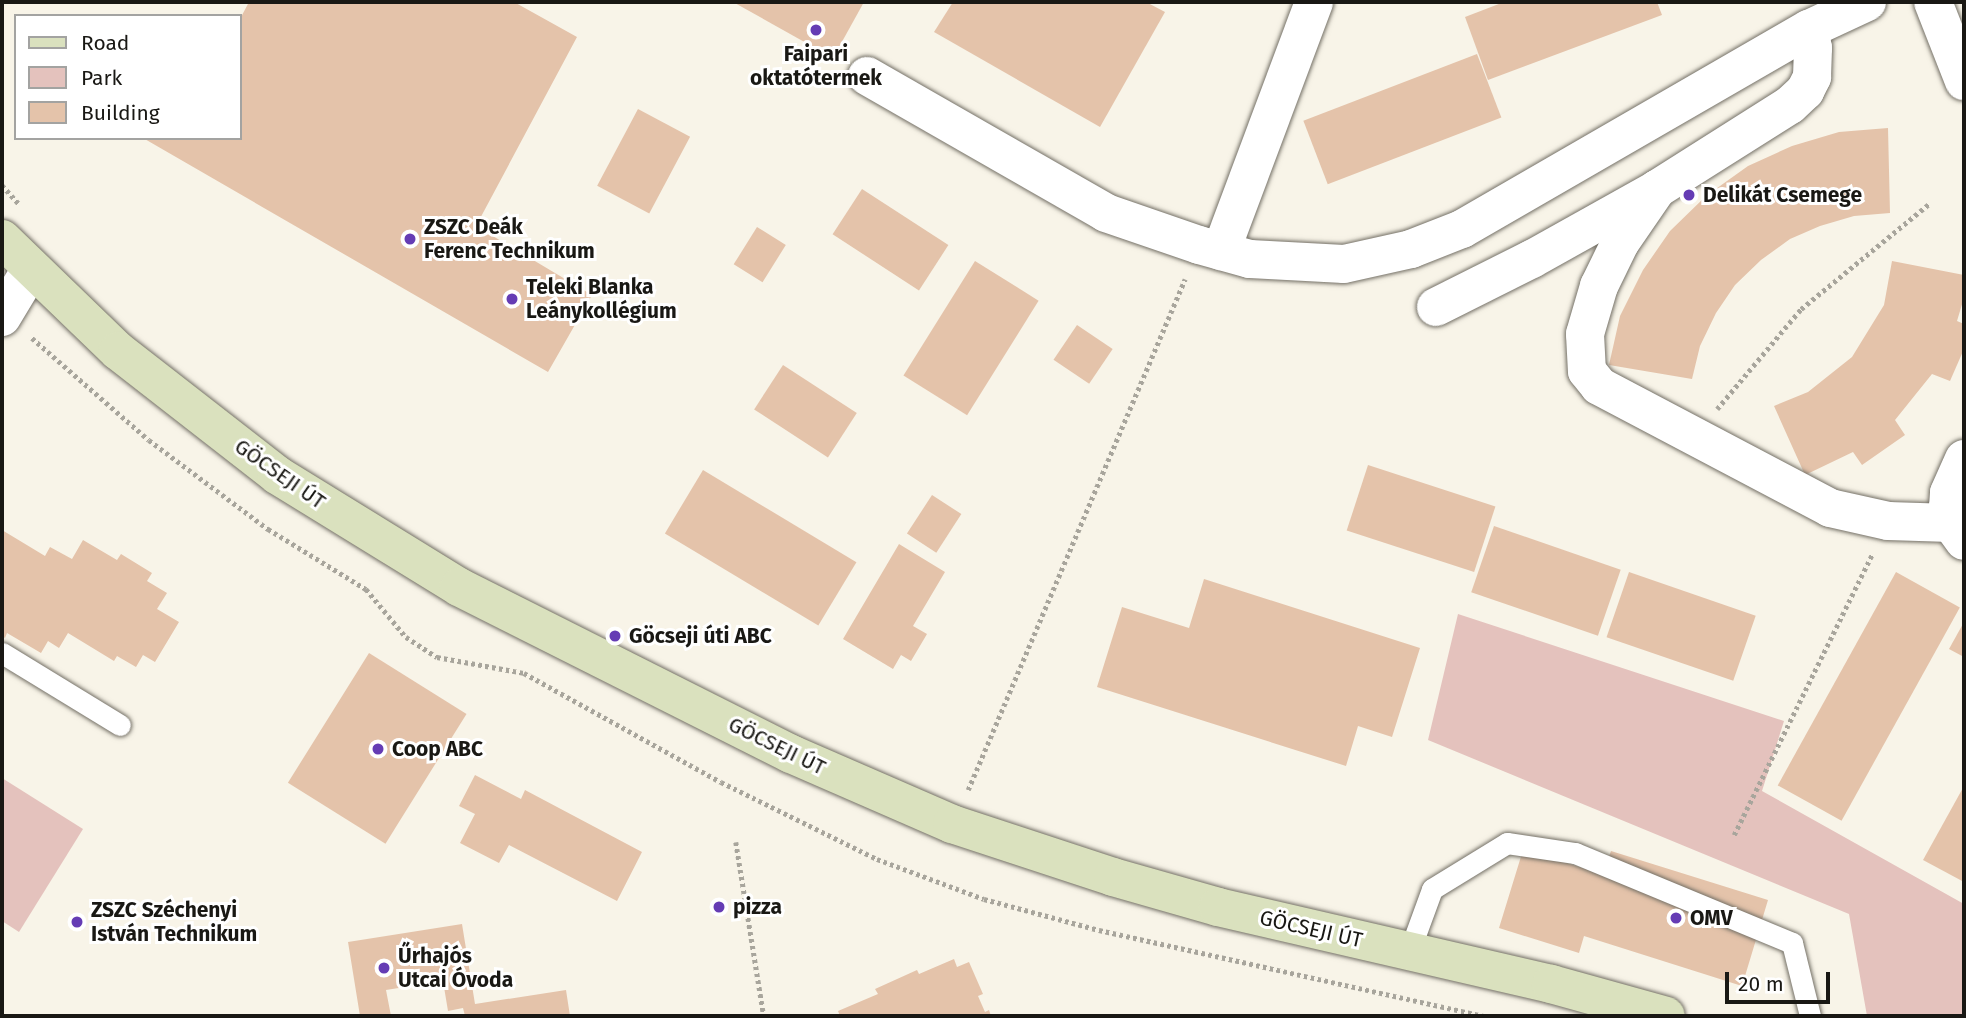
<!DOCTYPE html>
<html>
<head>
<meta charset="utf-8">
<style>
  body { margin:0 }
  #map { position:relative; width:1966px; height:1018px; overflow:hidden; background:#f8f4e8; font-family:"Fira Sans",sans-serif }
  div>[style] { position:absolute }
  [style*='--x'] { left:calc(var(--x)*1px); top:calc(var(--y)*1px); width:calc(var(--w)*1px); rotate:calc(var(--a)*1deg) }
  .green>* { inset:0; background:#e4c2bd }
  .building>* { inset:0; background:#e4c3aa; transform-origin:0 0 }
  .path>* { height:4.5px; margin-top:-2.25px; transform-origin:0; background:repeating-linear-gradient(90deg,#a8a59c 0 3.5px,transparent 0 7px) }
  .roads { filter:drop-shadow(0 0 2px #747066) drop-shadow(0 0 2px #747066) }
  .lane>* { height:21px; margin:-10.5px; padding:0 10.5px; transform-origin:10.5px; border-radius:10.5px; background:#fff }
  .street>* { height:38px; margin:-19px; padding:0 19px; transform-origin:19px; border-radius:19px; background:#fff }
  .secondary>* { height:38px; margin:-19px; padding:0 19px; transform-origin:19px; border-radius:19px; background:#dae1be }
  .dots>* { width:19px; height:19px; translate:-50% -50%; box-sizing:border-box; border:4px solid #fff; border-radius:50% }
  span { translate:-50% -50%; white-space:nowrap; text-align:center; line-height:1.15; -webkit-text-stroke:6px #fff; paint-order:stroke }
  .poi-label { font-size:21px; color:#191814; font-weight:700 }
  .left { translate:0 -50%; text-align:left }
  .street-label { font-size:21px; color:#191814 }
  .frame { position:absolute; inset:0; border:4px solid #191814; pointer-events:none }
  .legend { position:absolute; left:14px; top:14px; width:228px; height:126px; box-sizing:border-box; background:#fff; border:2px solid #a3a3a1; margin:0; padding:9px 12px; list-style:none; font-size:21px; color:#191814 }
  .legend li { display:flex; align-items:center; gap:14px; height:35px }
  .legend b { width:35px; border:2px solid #a3a3a1 }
  .scale { position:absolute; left:1725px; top:972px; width:105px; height:32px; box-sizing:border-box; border:4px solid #191814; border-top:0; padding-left:9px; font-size:21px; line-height:24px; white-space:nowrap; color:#191814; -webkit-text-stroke:5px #fff; paint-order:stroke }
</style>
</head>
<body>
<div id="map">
  <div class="green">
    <div style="clip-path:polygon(1458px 614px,1784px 721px,1762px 791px,1964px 904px,1964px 1016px,1867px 1016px,1849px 914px,1428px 740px)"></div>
    <div style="clip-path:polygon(2px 778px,83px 829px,19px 932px,2px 921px)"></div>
  </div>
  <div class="building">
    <div style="clip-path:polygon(249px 2px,514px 2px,577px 37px,476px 226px,592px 295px,548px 372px,143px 138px,240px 138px,240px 19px)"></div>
    <div style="clip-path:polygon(733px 2px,864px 2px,833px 58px)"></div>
    <div style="clip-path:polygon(953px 2px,1146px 2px,1165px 12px,1100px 127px,934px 32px)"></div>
    <div style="clip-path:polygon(1504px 2px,1657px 2px,1662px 15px,1488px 80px,1465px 17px)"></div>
    <div style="left:1477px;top:54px;width:68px;height:186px;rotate:69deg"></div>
    <div style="left:638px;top:109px;width:59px;height:87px;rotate:28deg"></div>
    <div style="clip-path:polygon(1888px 128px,1890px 213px,1854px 216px,1820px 226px,1790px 239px,1761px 260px,1735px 285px,1716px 313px,1700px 346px,1692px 379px,1609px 365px,1620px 316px,1643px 270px,1670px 231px,1706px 196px,1748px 166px,1792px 146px,1839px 132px)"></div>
    <div style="left:862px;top:189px;width:103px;height:54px;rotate:33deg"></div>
    <div style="left:757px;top:227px;width:34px;height:44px;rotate:32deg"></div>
    <div style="left:975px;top:261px;width:75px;height:135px;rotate:32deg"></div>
    <div style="clip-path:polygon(1892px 261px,1964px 275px,1963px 301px,1957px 321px,1964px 324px,1964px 349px,1950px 381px,1932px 374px,1895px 420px,1905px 435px,1862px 465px,1853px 452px,1805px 475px,1774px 406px,1808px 392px,1852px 357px,1884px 305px)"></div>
    <div style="left:1077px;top:325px;width:43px;height:42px;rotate:34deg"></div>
    <div style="left:783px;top:365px;width:88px;height:53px;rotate:33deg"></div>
    <div style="left:1368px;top:465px;width:134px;height:69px;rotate:18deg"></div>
    <div style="left:703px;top:470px;width:179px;height:74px;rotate:31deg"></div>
    <div style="left:932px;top:495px;width:35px;height:46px;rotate:33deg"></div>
    <div style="left:1494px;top:526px;width:134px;height:70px;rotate:19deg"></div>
    <div style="clip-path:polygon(2px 530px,45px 556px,50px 547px,72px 559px,83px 540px,117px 560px,121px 554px,152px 573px,147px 581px,167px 593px,157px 609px,179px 622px,155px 662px,143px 655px,136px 667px,117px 656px,114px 661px,68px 633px,59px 648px,48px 641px,41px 653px,7px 633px,5px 638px,2px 636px)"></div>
    <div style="clip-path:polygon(899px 544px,945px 572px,913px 626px,927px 634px,911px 661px,901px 655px,893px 669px,843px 639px)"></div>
    <div style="left:1629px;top:572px;width:134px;height:69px;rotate:19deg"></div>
    <div style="left:1896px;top:572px;width:73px;height:244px;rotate:29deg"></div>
    <div style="clip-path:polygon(1204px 579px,1420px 648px,1392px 737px,1358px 726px,1346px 766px,1097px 687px,1122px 607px,1189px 628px)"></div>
    <div style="clip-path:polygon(1964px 622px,1964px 657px,1949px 649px)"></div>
    <div style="left:369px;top:653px;width:115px;height:153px;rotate:32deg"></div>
    <div style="clip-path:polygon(475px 775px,521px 799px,525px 790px,642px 852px,617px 901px,509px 845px,499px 863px,460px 843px,475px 814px,459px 806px)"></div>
    <div style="clip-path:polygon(1964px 786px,1964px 882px,1923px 860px)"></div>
    <div style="clip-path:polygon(1523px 850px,1603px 874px,1611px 851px,1768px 900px,1742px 986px,1584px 936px,1579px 953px,1499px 928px)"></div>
    <div style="clip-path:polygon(462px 924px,475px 1004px,566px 990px,570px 1016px,465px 1016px,463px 1008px,448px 1011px,443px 981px,386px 990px,391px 1016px,360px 1016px,348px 942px)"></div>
    <div style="clip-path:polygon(954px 959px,957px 967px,969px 962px,983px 994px,978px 996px,985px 1012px,989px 1010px,991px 1016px,840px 1016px,838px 1011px,878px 994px,875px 989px,917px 970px,919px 974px)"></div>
  </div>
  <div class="path">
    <div style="--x:2;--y:185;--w:27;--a:48"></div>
    <div style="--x:32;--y:338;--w:155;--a:41.1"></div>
    <div style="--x:149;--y:440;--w:149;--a:36.8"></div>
    <div style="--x:268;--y:529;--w:115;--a:31.5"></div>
    <div style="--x:366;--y:589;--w:62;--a:50.2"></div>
    <div style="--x:406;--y:637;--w:37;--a:33"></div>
    <div style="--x:437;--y:657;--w:88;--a:10.4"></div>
    <div style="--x:524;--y:673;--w:225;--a:29"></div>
    <div style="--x:721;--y:782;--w:174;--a:26.3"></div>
    <div style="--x:877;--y:859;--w:114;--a:20.5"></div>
    <div style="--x:984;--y:899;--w:119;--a:15.1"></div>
    <div style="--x:1099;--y:930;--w:394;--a:12.6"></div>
    <div style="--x:1717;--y:409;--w:131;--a:-50"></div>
    <div style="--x:1801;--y:309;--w:167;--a:-39.4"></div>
    <div style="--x:968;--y:790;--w:555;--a:-66.99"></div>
    <div style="--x:1734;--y:835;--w:313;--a:-63.8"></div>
    <div style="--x:736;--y:842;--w:176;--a:80.9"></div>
  </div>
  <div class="roads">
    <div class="lane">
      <div style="--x:2;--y:653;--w:138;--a:31.4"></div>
      <div style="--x:1409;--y:952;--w:67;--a:-69.9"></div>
      <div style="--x:1432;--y:889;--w:88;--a:-31.5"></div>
      <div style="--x:1507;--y:843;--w:69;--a:8.4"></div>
      <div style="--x:1575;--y:853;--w:235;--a:22.5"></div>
      <div style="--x:1792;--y:943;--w:75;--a:76.1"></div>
    </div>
    <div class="street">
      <div style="--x:1933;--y:2;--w:85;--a:68.6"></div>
      <div style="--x:867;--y:76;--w:275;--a:29.8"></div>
      <div style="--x:1106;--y:213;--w:98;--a:19"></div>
      <div style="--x:1199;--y:245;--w:53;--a:15.4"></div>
      <div style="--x:1250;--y:259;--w:94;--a:3"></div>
      <div style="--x:1344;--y:264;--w:69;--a:-12.6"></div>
      <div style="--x:1411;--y:249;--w:55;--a:-21.4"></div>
      <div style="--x:1462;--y:229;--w:401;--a:-30"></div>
      <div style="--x:1809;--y:29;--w:64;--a:-25"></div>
      <div style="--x:1657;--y:189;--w:65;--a:124.4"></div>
      <div style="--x:1620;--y:243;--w:48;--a:116"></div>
      <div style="--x:1599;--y:286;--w:50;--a:106.3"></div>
      <div style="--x:1585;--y:334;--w:37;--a:87"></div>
      <div style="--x:1587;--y:371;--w:19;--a:51"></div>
      <div style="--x:1599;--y:386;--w:261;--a:27.8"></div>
      <div style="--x:1830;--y:508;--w:59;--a:12.6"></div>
      <div style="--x:1888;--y:521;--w:63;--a:1.8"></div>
      <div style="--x:1221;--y:251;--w:266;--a:-69.5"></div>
      <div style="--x:1436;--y:307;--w:107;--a:-26.6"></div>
      <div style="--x:1532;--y:259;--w:143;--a:-29.2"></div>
      <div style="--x:1657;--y:189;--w:157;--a:-32.3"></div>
      <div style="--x:1790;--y:105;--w:21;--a:-43"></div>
      <div style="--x:1805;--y:91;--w:16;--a:-63"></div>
      <div style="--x:1812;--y:77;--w:29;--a:-88"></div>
      <div style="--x:1813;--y:48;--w:19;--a:-102"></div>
      <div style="--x:2;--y:317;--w:56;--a:-58.9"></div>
      <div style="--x:1964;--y:459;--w:37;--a:114"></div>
      <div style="--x:1949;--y:493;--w:14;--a:94"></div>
      <div style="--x:1948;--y:507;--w:16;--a:79"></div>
      <div style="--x:1951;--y:523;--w:22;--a:54"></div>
    </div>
    <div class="secondary">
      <div style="--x:2;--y:239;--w:161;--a:44"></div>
      <div style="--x:118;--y:351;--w:202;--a:37.9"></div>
      <div style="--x:277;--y:475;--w:214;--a:31.6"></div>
      <div style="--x:459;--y:587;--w:372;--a:26.7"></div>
      <div style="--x:791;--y:754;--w:176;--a:23.5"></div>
      <div style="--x:952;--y:824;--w:169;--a:18.2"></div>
      <div style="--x:1113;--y:877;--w:109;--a:15.9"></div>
      <div style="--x:1218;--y:907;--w:342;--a:13"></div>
      <div style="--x:1551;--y:984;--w:119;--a:15.5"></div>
    </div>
  </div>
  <div class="dots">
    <div style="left:816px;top:30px;background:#653cb4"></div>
    <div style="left:1689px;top:195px;background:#653cb4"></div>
    <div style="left:410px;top:239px;background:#653cb4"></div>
    <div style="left:512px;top:299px;background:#653cb4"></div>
    <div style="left:615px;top:636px;background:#653cb4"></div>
    <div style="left:378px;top:749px;background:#653cb4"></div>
    <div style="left:719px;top:907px;background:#653cb4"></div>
    <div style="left:1676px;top:918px;background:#653cb4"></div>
    <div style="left:77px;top:922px;background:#653cb4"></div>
    <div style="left:384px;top:968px;background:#653cb4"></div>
  </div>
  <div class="poi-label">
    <span style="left:816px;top:66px">Faipari<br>oktatótermek</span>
    <span class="left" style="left:1703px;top:195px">Delikát Csemege</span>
    <span class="left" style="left:424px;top:239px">ZSZC Deák<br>Ferenc Technikum</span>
    <span class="left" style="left:526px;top:299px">Teleki Blanka<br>Leánykollégium</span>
    <span class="left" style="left:629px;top:636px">Göcseji úti ABC</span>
    <span class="left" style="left:392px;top:749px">Coop ABC</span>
    <span class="left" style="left:733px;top:907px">pizza</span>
    <span class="left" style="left:91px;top:922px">ZSZC Széchenyi<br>István Technikum</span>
    <span class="left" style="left:1690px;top:918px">OMV</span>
    <span class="left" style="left:398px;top:968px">Űrhajós<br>Utcai Óvoda</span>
  </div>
  <div class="street-label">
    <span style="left:280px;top:474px;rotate:35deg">GÖCSEJI ÚT</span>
    <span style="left:777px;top:746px;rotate:26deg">GÖCSEJI ÚT</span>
    <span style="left:1311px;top:929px;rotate:13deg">GÖCSEJI ÚT</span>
  </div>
  <div class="frame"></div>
  <ul class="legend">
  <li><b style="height:9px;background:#dae1be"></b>Road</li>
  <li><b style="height:19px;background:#e4c2bd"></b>Park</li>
  <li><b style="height:19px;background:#e4c3aa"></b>Building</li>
  </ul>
  <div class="scale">20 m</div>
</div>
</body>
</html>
